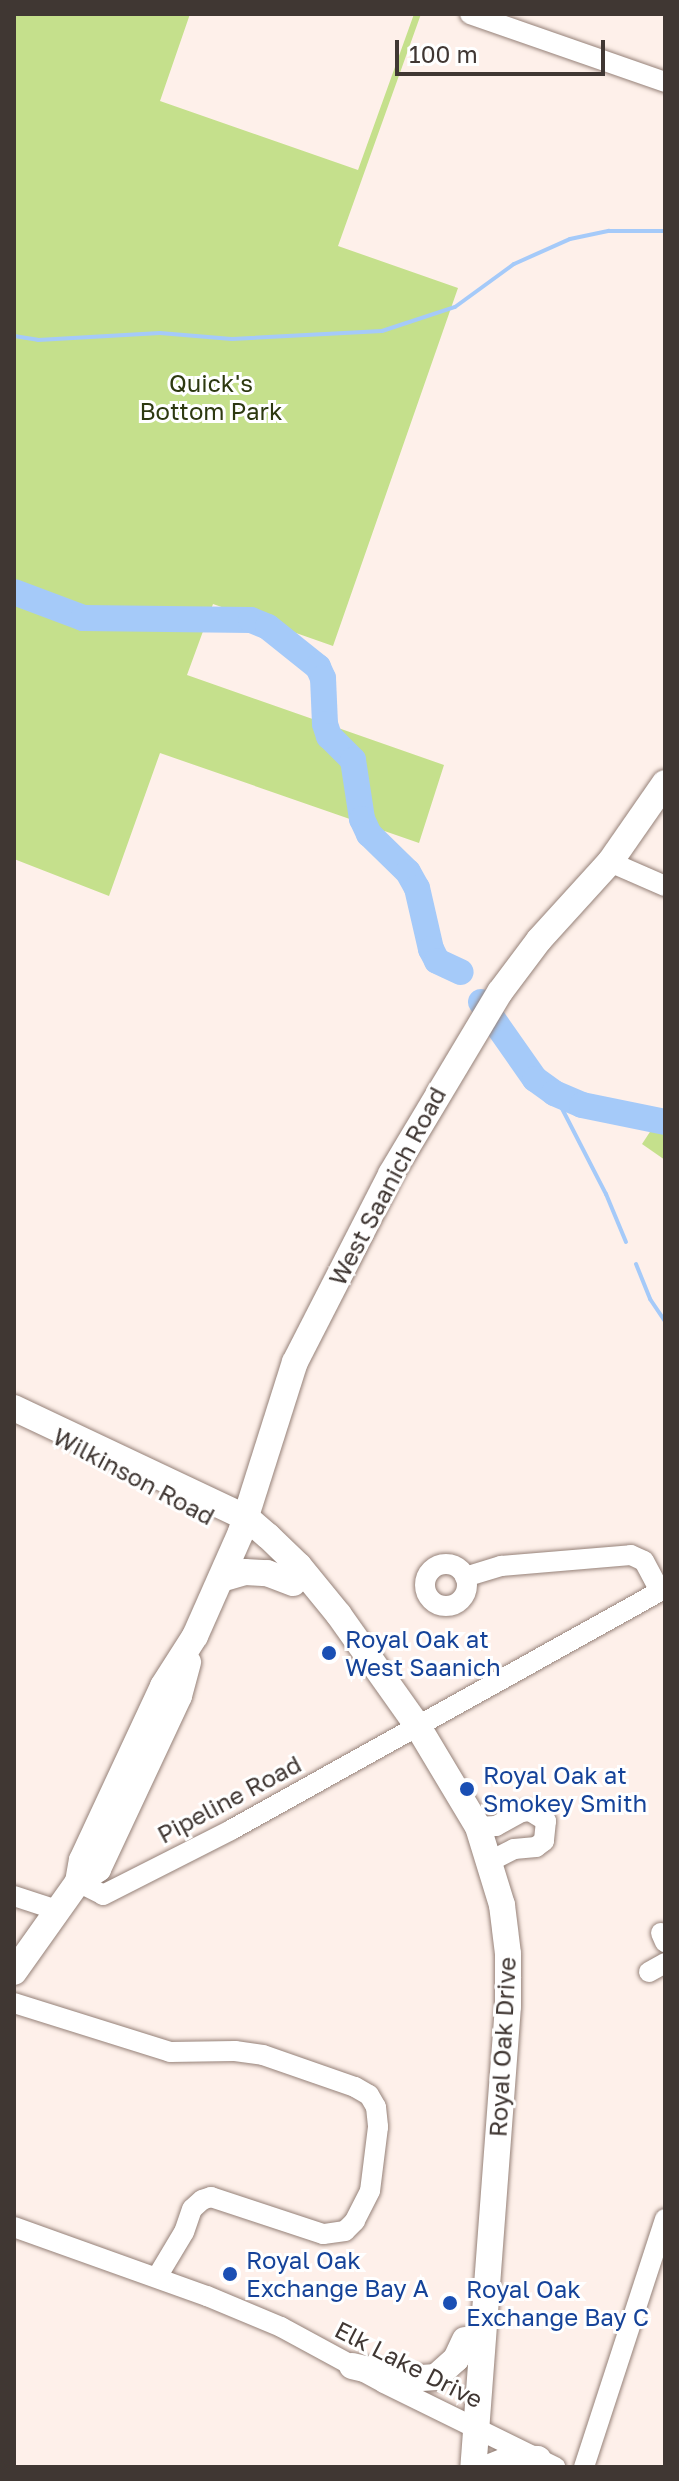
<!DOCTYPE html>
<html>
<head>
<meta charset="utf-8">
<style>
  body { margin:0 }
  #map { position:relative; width:679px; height:2481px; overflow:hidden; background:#fef0ea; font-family:"Golos Text",sans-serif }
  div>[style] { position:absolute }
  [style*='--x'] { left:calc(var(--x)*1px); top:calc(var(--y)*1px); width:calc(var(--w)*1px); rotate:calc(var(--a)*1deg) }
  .green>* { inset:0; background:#c5e08c }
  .stream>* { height:4px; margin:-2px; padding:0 2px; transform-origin:2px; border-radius:2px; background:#a5caf9 }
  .river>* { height:26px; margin:-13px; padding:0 13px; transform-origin:13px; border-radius:13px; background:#a5caf9 }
  .roads { filter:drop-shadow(0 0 2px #958178) drop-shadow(0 0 2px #958178) }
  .minor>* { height:20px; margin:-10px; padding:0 10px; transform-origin:10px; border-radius:10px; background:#fff }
  .minor>.ring { margin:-10px; padding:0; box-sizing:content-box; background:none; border:20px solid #fff; border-radius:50% }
  .major>* { height:26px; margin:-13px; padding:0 13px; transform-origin:13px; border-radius:13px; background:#fff }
  .dots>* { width:22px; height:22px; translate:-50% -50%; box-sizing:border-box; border:4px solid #fff; border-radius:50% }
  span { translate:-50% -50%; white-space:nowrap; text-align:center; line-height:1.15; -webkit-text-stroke:6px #fff; paint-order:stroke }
  .park-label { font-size:24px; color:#2d3910 }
  .street-label { font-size:24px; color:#403733 }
  .transit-label { font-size:24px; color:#164399 }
  .left { translate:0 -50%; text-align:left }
  .frame { position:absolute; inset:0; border:16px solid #403733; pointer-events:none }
  .scale { position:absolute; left:395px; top:40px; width:210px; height:36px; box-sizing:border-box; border:4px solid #403733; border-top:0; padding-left:10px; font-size:24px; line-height:28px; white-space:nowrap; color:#403733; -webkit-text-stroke:6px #fff; paint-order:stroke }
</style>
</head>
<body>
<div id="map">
  <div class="green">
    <div style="clip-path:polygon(14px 14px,190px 14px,160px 101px,358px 170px,414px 14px,421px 14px,338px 246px,458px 288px,333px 646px,213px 604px,187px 675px,444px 765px,419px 843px,160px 753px,109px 896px,14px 859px)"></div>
    <div style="clip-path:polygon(665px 1109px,665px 1160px,642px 1144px)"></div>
  </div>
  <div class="stream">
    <div style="--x:14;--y:336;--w:24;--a:9"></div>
    <div style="--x:38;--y:340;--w:122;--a:-3.3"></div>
    <div style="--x:160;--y:333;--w:72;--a:4.8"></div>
    <div style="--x:232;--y:339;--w:150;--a:-3.1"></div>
    <div style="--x:382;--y:331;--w:77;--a:-18.2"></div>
    <div style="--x:455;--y:307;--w:73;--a:-36.1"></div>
    <div style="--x:514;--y:264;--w:61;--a:-24.1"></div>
    <div style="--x:570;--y:239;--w:40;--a:-12"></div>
    <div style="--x:609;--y:231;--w:56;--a:0"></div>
    <div style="--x:554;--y:1093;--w:114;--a:62.8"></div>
    <div style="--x:606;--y:1194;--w:52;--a:67.4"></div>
    <div style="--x:636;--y:1264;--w:38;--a:68"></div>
    <div style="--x:650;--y:1299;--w:27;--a:56"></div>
  </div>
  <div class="river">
    <div style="--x:14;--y:592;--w:74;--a:20.6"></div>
    <div style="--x:83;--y:618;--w:168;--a:0.7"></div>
    <div style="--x:251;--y:620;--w:18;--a:22"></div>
    <div style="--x:268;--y:627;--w:64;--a:38.7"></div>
    <div style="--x:318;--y:667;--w:12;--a:66"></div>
    <div style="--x:323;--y:678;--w:46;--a:87.5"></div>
    <div style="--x:325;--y:724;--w:13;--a:72"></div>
    <div style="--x:329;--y:736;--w:34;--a:45"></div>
    <div style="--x:353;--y:760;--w:60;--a:81.3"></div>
    <div style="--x:362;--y:819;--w:17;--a:65"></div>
    <div style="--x:369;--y:834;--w:54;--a:44.3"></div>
    <div style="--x:408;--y:872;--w:18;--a:61"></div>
    <div style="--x:417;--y:888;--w:63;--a:77.1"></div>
    <div style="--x:431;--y:949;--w:13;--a:63"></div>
    <div style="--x:437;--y:961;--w:26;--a:25"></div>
    <div style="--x:481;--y:1002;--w:94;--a:55"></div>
    <div style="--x:535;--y:1079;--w:24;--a:36"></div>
    <div style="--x:554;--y:1093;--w:30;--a:23"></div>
    <div style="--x:582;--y:1105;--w:85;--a:11.6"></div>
  </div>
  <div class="roads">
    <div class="minor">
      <div style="--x:470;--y:14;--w:207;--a:19.2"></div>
      <div style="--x:610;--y:862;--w:60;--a:23.6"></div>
      <div class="ring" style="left:425px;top:1564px;width:22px;height:22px"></div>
      <div style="--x:465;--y:1577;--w:38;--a:-17"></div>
      <div style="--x:501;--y:1566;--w:130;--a:-4.8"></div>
      <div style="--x:631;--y:1555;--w:14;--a:25"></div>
      <div style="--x:644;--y:1561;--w:34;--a:62"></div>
      <div style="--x:478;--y:1827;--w:18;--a:-3"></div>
      <div style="--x:496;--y:1826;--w:29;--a:-29"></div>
      <div style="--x:521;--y:1812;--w:9;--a:-6"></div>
      <div style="--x:530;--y:1811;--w:19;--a:32"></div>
      <div style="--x:546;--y:1821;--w:20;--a:96"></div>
      <div style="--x:544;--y:1841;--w:10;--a:143"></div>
      <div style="--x:536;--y:1847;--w:22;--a:175"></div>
      <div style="--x:514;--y:1849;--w:27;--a:153"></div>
      <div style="--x:78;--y:1882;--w:28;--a:27"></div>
      <div style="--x:103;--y:1895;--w:144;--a:-26.9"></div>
      <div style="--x:231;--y:1830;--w:497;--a:-29.1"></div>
      <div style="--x:14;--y:1896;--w:45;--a:18"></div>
      <div style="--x:661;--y:1933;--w:10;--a:66"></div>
      <div style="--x:649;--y:1972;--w:18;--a:-29"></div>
      <div style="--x:14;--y:2003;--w:164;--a:17.4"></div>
      <div style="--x:170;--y:2052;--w:65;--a:-0.9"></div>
      <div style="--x:235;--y:2051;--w:28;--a:8"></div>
      <div style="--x:263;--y:2055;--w:97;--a:19.2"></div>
      <div style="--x:355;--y:2087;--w:16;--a:30"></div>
      <div style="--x:369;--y:2095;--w:14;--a:60"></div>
      <div style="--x:376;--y:2107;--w:20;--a:84"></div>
      <div style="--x:378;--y:2127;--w:64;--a:97.1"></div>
      <div style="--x:370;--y:2191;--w:34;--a:117"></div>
      <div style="--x:355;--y:2221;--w:14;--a:135"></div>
      <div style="--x:345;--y:2231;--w:22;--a:172"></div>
      <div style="--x:323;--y:2234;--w:118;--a:-161.7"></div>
      <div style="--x:211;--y:2197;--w:9;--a:162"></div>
      <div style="--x:202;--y:2200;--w:13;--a:138"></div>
      <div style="--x:192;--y:2209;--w:24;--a:109"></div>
      <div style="--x:184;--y:2232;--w:52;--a:121"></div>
      <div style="--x:14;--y:2227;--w:205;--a:19.7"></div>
      <div style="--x:207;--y:2296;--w:80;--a:22.7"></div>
      <div style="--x:281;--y:2327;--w:117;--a:28.5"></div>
      <div style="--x:384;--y:2383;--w:191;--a:26.2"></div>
      <div style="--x:584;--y:2467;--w:261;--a:-71.9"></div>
    </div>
    <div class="major">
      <div style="--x:14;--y:1408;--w:258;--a:25.3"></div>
      <div style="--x:247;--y:1518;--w:28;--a:41"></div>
      <div style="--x:268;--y:1536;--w:43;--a:44.1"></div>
      <div style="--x:299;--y:1566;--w:63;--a:50.8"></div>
      <div style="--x:339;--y:1615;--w:135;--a:54.7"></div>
      <div style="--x:417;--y:1725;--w:119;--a:59.1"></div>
      <div style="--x:478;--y:1827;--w:82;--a:72.9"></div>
      <div style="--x:502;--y:1905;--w:49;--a:83"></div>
      <div style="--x:508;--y:1954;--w:52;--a:90"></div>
      <div style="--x:508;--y:2006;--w:462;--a:94.3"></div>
      <div style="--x:221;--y:1579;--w:25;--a:-16"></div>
      <div style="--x:245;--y:1572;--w:22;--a:3"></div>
      <div style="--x:267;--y:1573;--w:28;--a:21"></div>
      <div style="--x:78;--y:1882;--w:22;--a:-80"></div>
      <div style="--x:82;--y:1860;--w:192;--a:-65"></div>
      <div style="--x:163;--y:1686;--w:59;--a:-57.4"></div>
      <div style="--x:195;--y:1636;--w:114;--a:-66.1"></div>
      <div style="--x:241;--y:1532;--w:178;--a:-72.4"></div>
      <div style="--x:295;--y:1362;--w:211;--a:-62.9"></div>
      <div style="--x:391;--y:1174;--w:212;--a:-59.1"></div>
      <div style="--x:500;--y:992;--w:65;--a:-53.1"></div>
      <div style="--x:539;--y:940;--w:105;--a:-47.7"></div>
      <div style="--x:610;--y:862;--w:96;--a:-55.2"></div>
      <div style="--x:14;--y:1972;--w:110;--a:-54.6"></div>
      <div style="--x:78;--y:1882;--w:24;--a:-33"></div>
      <div style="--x:98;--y:1869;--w:191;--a:-64.9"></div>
      <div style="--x:179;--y:1696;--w:35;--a:-75"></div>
      <div style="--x:352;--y:2366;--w:57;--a:13.3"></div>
      <div style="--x:407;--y:2379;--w:29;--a:-4"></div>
      <div style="--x:436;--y:2377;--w:27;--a:-42"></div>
      <div style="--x:456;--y:2359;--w:21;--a:-65"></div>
      <div style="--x:490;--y:2467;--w:24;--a:-22"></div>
      <div style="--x:512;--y:2458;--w:26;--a:2"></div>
    </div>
  </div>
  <div class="dots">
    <div style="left:329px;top:1653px;background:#1a4fb4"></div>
    <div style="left:467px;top:1789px;background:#1a4fb4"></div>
    <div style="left:230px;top:2274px;background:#1a4fb4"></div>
    <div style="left:450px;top:2303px;background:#1a4fb4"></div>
  </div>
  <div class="park-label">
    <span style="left:211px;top:397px">Quick's<br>Bottom Park</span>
  </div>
  <div class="street-label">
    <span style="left:387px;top:1186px;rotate:-62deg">West Saanich Road</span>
    <span style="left:134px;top:1476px;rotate:28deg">Wilkinson Road</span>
    <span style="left:229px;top:1799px;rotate:-28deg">Pipeline Road</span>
    <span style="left:502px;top:2047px;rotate:-87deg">Royal Oak Drive</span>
    <span style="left:409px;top:2364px;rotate:27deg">Elk Lake Drive</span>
  </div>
  <div class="transit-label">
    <span class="left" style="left:345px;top:1653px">Royal Oak at<br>West Saanich</span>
    <span class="left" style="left:483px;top:1789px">Royal Oak at<br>Smokey Smith</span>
    <span class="left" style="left:246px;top:2274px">Royal Oak<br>Exchange Bay A</span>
    <span class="left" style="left:466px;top:2303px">Royal Oak<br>Exchange Bay C</span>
  </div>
  <div class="frame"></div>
  <div class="scale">100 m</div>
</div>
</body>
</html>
